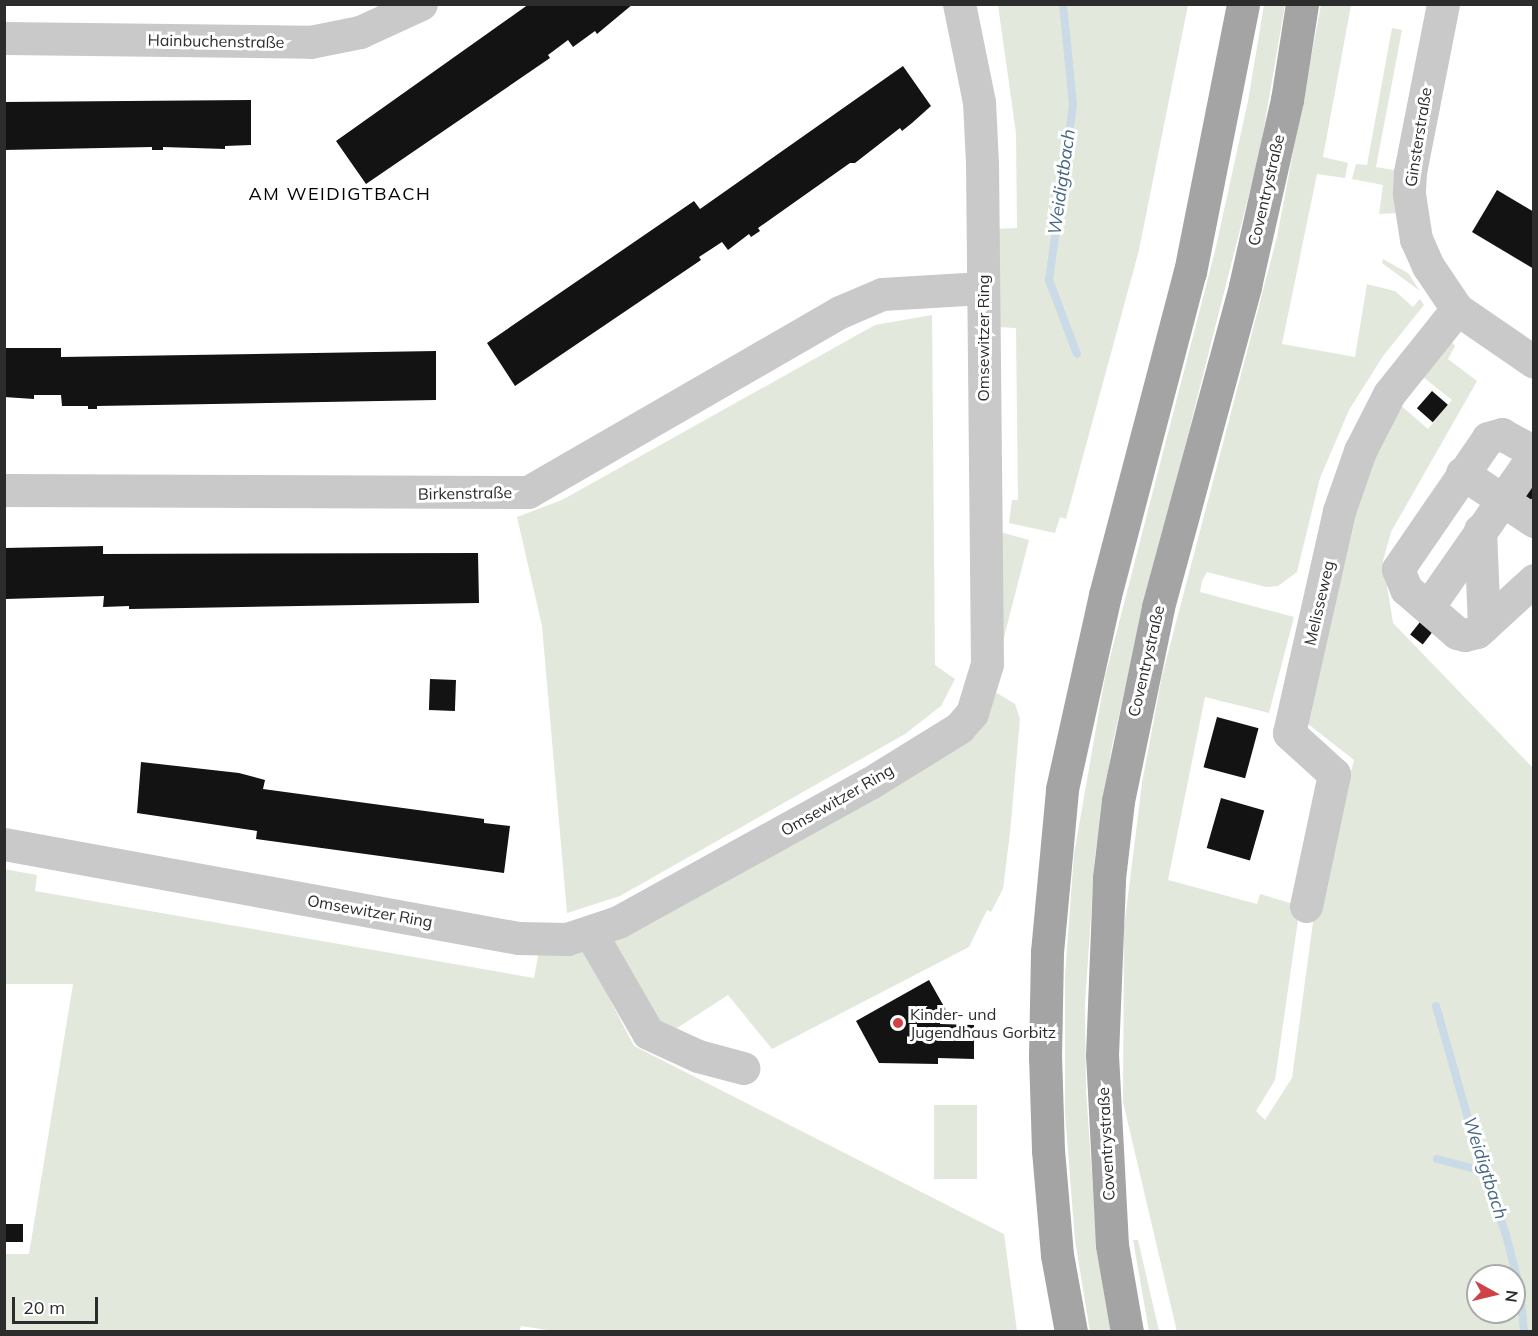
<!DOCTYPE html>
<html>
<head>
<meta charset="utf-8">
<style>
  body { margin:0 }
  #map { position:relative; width:1538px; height:1336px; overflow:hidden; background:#fff; font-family:Mulish,sans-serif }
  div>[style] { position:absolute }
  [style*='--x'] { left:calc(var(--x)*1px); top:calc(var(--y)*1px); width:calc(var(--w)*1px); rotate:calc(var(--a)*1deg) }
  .green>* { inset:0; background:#e2e8db; transform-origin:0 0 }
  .stream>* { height:8px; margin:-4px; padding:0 4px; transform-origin:4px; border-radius:4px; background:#cadae6 }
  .building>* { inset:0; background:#131313; transform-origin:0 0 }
  .minor>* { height:33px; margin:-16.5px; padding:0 16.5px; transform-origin:16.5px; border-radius:16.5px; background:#c9c9c9 }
  .major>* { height:33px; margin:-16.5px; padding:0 16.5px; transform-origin:16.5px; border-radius:16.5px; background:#a4a4a4 }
  .dots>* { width:16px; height:16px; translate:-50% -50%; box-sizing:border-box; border:3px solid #fff; border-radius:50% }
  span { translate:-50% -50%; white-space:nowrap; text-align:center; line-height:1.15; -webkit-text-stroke:6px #fff; paint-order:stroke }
  .street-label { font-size:16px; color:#2c2c2c }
  .poi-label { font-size:16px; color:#2c2c2c }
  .left { translate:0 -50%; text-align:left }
  .water-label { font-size:18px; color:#456884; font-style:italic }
  .neighbourhood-label { font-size:18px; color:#000; letter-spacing:1.5px }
  .frame { position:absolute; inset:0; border:6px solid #2c2c2c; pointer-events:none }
  .north { position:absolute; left:1466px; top:1264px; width:60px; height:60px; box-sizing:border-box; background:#fff; border:2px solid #ababab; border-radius:50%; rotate:98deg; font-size:16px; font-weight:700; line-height:24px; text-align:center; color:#2c2c2c }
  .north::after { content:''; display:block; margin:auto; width:21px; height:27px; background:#cf4246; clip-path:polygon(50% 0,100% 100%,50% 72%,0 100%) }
  .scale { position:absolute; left:12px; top:1297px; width:86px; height:27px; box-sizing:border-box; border:3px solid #2c2c2c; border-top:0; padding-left:8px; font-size:18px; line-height:21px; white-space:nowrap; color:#2c2c2c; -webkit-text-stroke:4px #fff; paint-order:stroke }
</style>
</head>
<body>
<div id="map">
  <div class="green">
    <div style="clip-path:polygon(998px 5px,1188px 5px,1139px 250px,1066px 519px,1060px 517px,1055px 533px,1009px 523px,1012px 500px,1018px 500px,1016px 328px,995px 327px,995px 229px,1017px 228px,1016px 133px)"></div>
    <div style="clip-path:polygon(1264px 5px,1285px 5px,1260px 151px,1138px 631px,1112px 746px,1095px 856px,1085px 1004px,1086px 1090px,1096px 1234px,1111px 1331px,1090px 1332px,1075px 1240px,1065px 1113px,1065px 976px,1074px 854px,1105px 677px,1215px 251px,1248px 101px)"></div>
    <div style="clip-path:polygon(evenodd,1321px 5px,1351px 5px,1323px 157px,1348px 163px,1345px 178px,1317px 174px,1282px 344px,1355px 357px,1367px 284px,1395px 291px,1413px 307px,1420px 299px,1424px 305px,1383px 356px,1349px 410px,1320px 478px,1297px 572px,1278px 586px,1266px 587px,1207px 572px,1202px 581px,1200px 592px,1294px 617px,1269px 713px,1205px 697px,1168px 880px,1257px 904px,1260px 894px,1300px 906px,1275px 1080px,1256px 1111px,1265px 1120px,1292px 1078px,1314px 915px,1354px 760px,1303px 720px,1359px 484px,1397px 402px,1428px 429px,1452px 400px,1418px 373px,1446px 335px,1455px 346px,1448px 359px,1477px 381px,1391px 532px,1383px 561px,1393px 623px,1533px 768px,1533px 1331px,1177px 1332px,1123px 1102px,1124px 928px,1142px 783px,1162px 676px,1277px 237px,1321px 5px,1478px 1276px,1514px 1276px,1514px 1312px,1478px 1312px,1478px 1276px)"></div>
    <div style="clip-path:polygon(1392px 28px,1402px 30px,1376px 167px,1399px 171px,1400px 213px,1379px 214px,1383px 185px,1352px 179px,1356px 164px,1367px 165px)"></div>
    <div style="clip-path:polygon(1383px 259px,1408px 273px,1420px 291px,1382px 263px)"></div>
    <div style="clip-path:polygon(932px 315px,935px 665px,955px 679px,941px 706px,905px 734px,620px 896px,567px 913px,542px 626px,517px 517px,562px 500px,875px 325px)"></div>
    <div style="clip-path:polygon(997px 531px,1029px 540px,1002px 645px)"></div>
    <div style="clip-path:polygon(997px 693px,1015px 704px,1020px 719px,1010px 833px,1003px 889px,991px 912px,987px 910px,969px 947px,772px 1049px,728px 995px,677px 1028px,657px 1023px,613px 942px,653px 920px)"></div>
    <div style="clip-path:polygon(4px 869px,37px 875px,35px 891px,534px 978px,539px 951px,584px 950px,634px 1046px,1004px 1234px,1017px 1331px,561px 1332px,521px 1326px,519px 1332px,5px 1331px,5px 1254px,29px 1254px,73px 984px,5px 984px)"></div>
    <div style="left:934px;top:1105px;width:43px;height:74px"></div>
    <div style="clip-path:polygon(1133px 1240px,1138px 1240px,1159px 1331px,1149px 1331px)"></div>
  </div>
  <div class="stream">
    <div style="--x:1063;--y:4;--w:101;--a:84.3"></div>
    <div style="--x:1073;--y:105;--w:177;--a:97.8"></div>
    <div style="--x:1049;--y:280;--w:79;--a:69.3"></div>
    <div style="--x:1436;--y:1006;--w:172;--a:74.1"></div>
    <div style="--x:1483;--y:1171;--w:68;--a:70.2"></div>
    <div style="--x:1506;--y:1235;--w:56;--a:75.5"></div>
    <div style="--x:1520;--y:1289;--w:43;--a:84.7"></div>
    <div style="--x:1437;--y:1159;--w:48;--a:14.6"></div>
  </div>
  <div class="building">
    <div style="clip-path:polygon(529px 4px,633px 4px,597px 34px,595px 31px,573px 47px,568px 40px,548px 55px,550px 58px,366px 184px,336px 141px)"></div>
    <div style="clip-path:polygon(903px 66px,931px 106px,912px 123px,902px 131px,900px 128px,855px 163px,850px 163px,758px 228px,760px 231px,751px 237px,749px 234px,728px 250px,722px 242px,699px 257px,701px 260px,515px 386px,487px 343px,694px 201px,700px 209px)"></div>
    <div style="clip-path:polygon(251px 100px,251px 145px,225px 146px,225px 149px,163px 147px,163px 150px,152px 150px,152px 147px,4px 150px,4px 102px)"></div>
    <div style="clip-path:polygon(1497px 190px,1534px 212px,1534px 269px,1472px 232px)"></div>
    <div style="clip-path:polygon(4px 348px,61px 348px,61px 357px,436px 351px,436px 400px,97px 406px,97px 409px,88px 409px,88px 406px,62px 406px,61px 395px,34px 395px,34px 399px,4px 397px)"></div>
    <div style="left:1432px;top:391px;width:21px;height:23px;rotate:41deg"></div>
    <div style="clip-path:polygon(1534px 476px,1534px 496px,1530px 501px,1522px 495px)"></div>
    <div style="clip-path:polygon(103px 546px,103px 554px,478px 553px,479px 603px,129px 609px,129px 606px,103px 607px,104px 596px,6px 599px,4px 548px)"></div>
    <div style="left:1420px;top:622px;width:16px;height:16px;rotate:38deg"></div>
    <div style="left:430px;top:679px;width:26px;height:31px;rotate:2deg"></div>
    <div style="left:1217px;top:717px;width:43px;height:52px;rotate:15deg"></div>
    <div style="clip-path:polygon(141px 762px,239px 773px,265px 780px,263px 789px,484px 819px,484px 823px,510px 826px,504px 873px,256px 839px,257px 831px,137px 813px)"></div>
    <div style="left:1221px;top:798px;width:45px;height:52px;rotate:16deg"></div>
    <div style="clip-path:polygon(929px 980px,946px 1010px,940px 1014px,940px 1024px,974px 1025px,974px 1059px,938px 1058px,938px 1064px,879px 1063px,856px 1021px)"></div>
    <div style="left:6px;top:1224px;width:17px;height:18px"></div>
  </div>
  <div class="minor">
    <div style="--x:1443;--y:4;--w:171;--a:101.1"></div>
    <div style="--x:1410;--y:172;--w:22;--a:93"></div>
    <div style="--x:1409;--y:194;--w:46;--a:81.2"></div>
    <div style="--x:1416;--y:239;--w:30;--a:66"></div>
    <div style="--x:1428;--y:266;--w:52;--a:56"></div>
    <div style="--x:1457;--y:309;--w:93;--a:34.5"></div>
    <div style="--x:4;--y:38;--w:306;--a:0.7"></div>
    <div style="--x:310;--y:42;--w:51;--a:-11.3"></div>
    <div style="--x:360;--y:32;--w:67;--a:-24.7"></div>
    <div style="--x:1534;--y:452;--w:37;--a:-151"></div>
    <div style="--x:1502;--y:434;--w:15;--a:164"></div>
    <div style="--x:1488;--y:438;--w:159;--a:124.5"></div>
    <div style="--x:1398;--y:569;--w:22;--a:68"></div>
    <div style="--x:1406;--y:589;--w:67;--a:40.8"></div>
    <div style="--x:1457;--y:633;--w:8;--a:14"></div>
    <div style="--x:1465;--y:635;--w:12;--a:-14"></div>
    <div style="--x:1477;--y:632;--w:77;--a:-42.4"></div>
    <div style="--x:1462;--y:473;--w:87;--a:33.7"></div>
    <div style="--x:4;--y:490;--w:524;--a:0.22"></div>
    <div style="--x:528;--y:492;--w:360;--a:-30"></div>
    <div style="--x:840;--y:312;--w:46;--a:-23.2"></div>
    <div style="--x:882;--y:294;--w:100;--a:-3.4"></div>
    <div style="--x:1480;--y:530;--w:96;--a:87.6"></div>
    <div style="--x:1428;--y:607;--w:185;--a:-55.1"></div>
    <div style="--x:4;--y:844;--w:523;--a:10.36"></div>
    <div style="--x:518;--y:938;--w:49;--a:1.2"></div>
    <div style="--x:567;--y:939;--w:54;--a:-18.4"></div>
    <div style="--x:618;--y:922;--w:288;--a:-28.9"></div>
    <div style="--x:870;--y:783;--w:105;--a:-31.7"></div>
    <div style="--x:959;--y:728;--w:20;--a:-49"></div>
    <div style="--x:972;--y:713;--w:51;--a:-73"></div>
    <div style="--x:987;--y:664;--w:501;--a:-90.57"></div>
    <div style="--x:982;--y:163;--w:61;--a:-92.8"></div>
    <div style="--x:979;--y:102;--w:100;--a:-101.5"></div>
    <div style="--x:1306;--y:906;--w:135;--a:-78"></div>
    <div style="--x:1334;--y:774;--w:61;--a:-137.7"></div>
    <div style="--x:1289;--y:733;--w:228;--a:-77.3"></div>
    <div style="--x:1339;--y:511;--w:64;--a:-70.7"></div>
    <div style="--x:1360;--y:451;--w:64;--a:-63"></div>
    <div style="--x:1389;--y:394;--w:109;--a:-51.3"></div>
    <div style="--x:590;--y:932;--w:116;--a:60.1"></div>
    <div style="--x:648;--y:1033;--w:55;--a:24.7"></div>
    <div style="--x:698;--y:1056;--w:47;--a:14.9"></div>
  </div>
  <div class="major">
    <div style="--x:1071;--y:1332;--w:78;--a:-100.3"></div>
    <div style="--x:1057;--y:1255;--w:105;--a:-94.9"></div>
    <div style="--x:1048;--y:1150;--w:93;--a:-91.8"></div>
    <div style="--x:1045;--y:1057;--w:105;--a:-88.9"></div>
    <div style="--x:1047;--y:952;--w:164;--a:-84.7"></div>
    <div style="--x:1062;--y:789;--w:199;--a:-77.5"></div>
    <div style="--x:1105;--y:595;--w:334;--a:-75.3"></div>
    <div style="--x:1190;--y:272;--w:273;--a:-78.8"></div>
    <div style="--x:1127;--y:1332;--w:88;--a:-99.8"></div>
    <div style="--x:1112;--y:1245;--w:190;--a:-93"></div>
    <div style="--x:1102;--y:1055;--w:177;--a:-87.7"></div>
    <div style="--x:1109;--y:878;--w:78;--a:-83.3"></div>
    <div style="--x:1118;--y:801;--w:198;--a:-78.3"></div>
    <div style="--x:1158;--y:607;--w:333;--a:-74.8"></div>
    <div style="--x:1245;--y:286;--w:191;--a:-77.3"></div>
    <div style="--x:1287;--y:100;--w:97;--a:-81.1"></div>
  </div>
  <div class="dots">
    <div style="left:898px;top:1023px;background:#cf4246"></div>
  </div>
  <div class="street-label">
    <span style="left:216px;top:41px;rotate:1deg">Hainbuchenstraße</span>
    <span style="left:1418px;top:137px;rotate:-81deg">Ginsterstraße</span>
    <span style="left:1266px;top:190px;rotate:-77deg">Coventrystraße</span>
    <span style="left:983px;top:338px;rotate:-90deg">Omsewitzer Ring</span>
    <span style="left:465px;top:493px;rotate:-1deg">Birkenstraße</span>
    <span style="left:1319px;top:603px;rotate:-77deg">Melisseweg</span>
    <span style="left:1146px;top:661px;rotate:-77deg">Coventrystraße</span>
    <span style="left:837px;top:800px;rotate:-30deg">Omsewitzer Ring</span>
    <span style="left:370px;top:911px;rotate:10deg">Omsewitzer Ring</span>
    <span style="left:1106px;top:1144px;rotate:-93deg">Coventrystraße</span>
  </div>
  <div class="poi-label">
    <span class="left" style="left:910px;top:1023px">Kinder- und<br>Jugendhaus Gorbitz</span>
  </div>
  <div class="water-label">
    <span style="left:1062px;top:182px;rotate:-82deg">Weidigtbach</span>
    <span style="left:1485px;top:1168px;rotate:72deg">Weidigtbach</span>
  </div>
  <div class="neighbourhood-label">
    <span style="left:340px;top:194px">AM WEIDIGTBACH</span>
  </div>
  <div class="frame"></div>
  <div class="north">N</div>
  <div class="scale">20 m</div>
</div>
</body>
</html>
